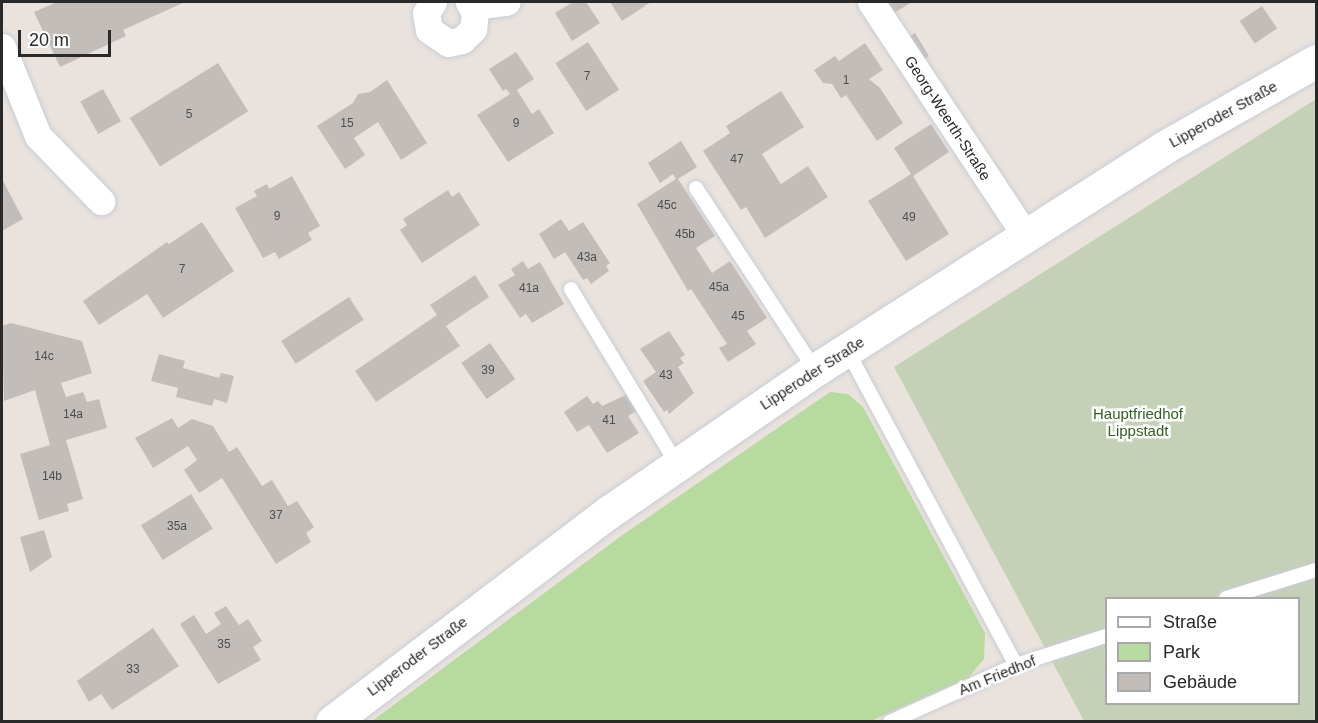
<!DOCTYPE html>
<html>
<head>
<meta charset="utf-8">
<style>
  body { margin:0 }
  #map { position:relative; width:1318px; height:723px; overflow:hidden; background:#eae3dd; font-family:Helvetica,sans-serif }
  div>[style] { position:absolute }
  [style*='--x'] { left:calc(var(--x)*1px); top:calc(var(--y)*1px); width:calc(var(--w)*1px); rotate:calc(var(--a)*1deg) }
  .green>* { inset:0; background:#b7da9f }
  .cemetery>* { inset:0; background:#c5d1b6 }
  .building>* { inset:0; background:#c2bdb9; transform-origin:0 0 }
  .roads { filter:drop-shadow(0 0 2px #c8ccd5) drop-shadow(0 0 2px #c8ccd5) }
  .service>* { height:14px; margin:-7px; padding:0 7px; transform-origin:7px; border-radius:7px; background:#fff }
  .minor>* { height:27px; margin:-13.5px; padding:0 13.5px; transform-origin:13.5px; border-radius:13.5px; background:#fff }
  .secondary>* { height:33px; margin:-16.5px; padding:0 16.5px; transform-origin:16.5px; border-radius:16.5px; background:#fff }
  span { translate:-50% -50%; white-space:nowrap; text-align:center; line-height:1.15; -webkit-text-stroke:5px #fff; paint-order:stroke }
  .number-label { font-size:12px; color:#4f4e4d }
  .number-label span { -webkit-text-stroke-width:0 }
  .street-label { font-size:15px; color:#292929 }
  .park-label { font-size:15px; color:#325d22 }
  .frame { position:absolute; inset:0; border:3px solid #292929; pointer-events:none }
  .legend { position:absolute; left:1105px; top:597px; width:195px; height:108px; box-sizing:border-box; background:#fff; border:2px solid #a9a9a9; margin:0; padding:8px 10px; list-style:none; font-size:18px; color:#292929 }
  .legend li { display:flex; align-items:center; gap:12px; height:30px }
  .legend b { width:30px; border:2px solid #a9a9a9 }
  .scale { position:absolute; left:18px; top:30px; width:93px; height:27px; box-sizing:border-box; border:3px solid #292929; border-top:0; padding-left:8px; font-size:18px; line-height:21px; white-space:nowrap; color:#292929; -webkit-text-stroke:4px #fff; paint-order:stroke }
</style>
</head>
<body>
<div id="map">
  <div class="green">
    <div style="clip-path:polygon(830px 392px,848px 394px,863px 407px,985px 633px,984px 659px,968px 678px,871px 721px,372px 721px,621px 536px)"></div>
  </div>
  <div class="cemetery">
    <div style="clip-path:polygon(evenodd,1316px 99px,1316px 721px,1084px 721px,894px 367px,1316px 99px,1106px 598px,1298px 598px,1298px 704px,1106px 704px,1106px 598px)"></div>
  </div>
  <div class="building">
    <div style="clip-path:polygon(57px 2px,185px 2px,123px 30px,126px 36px,60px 67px,34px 12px)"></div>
    <div style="clip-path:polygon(573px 2px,586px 2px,600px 23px,572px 41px,555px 13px)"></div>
    <div style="clip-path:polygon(610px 2px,651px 2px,622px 21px)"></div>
    <div style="clip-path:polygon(887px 2px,912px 2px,894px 13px)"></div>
    <div style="left:1262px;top:6px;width:27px;height:27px;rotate:56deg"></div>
    <div style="left:915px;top:33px;width:27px;height:14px;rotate:59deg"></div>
    <div style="left:588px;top:42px;width:57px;height:39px;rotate:57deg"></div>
    <div style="clip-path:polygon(865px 43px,883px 70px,869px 79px,880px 88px,903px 123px,877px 141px,846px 95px,841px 98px,832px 84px,823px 83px,814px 70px,835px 56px,839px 61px)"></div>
    <div style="clip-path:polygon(516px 52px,534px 79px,517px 90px,532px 114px,539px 109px,554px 133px,508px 162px,477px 115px,510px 94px,506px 89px,503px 91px,489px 69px)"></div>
    <div style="left:218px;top:63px;width:57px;height:104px;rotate:58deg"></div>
    <div style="clip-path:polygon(387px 80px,427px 143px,401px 160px,378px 122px,354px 138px,365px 155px,345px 169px,317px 126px,353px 103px,358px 94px,370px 92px)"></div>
    <div style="left:103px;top:89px;width:37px;height:26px;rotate:61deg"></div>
    <div style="clip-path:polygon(781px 91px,804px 127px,762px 154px,781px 184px,808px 166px,828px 197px,765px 238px,746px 207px,741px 210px,703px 151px,730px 133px,726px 126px)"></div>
    <div style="clip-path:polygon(931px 124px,949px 152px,913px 176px,949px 234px,906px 261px,868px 201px,911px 174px,894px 148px)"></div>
    <div style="clip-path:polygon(681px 141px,697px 167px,678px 179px,715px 236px,696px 248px,712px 273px,730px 261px,767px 318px,747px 331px,756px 344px,728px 362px,719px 348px,727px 344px,691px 289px,688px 291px,637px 204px,676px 179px,673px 174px,660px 183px,648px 163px)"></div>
    <div style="clip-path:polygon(292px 176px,320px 226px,308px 233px,312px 240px,279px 259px,275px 252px,263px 258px,235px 208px,257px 196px,254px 191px,267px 184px,269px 189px)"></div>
    <div style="clip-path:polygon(2px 179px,23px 219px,2px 231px)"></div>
    <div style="clip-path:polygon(448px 190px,452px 197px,459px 192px,480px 225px,422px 263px,400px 230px,407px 225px,403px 219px)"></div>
    <div style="clip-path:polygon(561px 219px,569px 231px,583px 222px,610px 263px,606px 266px,609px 271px,591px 284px,587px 278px,583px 280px,565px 252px,554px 259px,539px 234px)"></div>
    <div style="clip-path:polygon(202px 222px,234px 271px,163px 318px,147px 294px,99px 325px,83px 301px,167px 242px,169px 244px)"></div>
    <div style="clip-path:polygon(523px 261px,528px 269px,540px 262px,564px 304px,532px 323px,526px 314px,520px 318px,498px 285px,515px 275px,511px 269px)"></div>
    <div style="clip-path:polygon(475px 275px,489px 297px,446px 326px,460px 346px,376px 402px,355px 371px,437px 315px,430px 305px)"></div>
    <div style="left:349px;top:297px;width:27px;height:81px;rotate:57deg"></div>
    <div style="clip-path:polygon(11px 323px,82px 341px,92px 373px,61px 383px,66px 397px,83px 392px,87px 402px,99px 399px,107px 428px,66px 440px,83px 499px,67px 504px,69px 511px,39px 520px,20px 454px,50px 445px,35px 390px,4px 401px,2px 326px)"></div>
    <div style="clip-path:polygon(669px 331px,685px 355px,680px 358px,684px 363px,678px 367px,694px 393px,669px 414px,667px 410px,664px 412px,643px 381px,656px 372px,640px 349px)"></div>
    <div style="left:490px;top:343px;width:44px;height:35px;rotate:55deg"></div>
    <div style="clip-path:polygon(159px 354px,185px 361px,183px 368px,219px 378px,221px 373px,234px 376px,227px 403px,214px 399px,212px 406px,176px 397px,178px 388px,151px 381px)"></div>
    <div style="clip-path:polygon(626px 395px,636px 411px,628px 416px,639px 433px,607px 453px,589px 425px,577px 432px,564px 412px,587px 396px,593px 404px,598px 401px,602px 406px)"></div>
    <div style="clip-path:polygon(172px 418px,178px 428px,192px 419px,213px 426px,229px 452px,237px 447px,262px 486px,272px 480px,288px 506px,297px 501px,314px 527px,306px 533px,311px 542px,276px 564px,222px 478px,199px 493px,184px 470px,197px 460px,188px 446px,153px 468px,135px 438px)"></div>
    <div style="left:191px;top:494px;width:41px;height:59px;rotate:58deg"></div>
    <div style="clip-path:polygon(44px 530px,52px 557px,30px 572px,20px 537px)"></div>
    <div style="clip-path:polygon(226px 606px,239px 625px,248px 619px,262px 641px,253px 647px,261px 660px,218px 684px,180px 624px,194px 615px,206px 634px,221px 624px,214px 613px)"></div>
    <div style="clip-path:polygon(153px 628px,179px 666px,112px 710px,101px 694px,89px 702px,77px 681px)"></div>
  </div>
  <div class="roads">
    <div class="service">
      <div style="--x:696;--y:188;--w:217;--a:56.8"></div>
      <div style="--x:571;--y:289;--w:205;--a:58.8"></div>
      <div style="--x:847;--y:350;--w:357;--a:61.8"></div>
      <div style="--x:1226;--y:598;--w:94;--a:-17.3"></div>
      <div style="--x:890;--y:722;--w:138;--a:-24.3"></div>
      <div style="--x:1016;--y:665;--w:95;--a:-17.9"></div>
    </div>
    <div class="minor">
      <div style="--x:433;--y:2;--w:13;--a:122"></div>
      <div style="--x:426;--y:13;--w:17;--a:80"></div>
      <div style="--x:429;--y:30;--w:23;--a:34"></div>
      <div style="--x:448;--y:43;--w:14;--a:-12"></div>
      <div style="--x:462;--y:40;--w:16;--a:-45"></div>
      <div style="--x:473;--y:29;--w:16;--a:-83"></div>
      <div style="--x:475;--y:13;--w:13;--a:-119"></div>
      <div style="--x:871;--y:2;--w:279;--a:56.5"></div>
      <div style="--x:472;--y:6;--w:35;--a:-7"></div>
      <div style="--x:2;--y:47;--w:96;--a:68"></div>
      <div style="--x:38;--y:136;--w:91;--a:45.9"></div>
    </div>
    <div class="secondary">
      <div style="--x:332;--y:722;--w:348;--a:-37.2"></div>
      <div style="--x:609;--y:512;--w:250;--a:-34.6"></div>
      <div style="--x:815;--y:370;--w:413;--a:-32.5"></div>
      <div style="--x:1163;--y:148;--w:176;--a:-29.6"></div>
    </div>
  </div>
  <div class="number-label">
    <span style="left:587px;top:77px">7</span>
    <span style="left:846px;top:81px">1</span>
    <span style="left:189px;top:115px">5</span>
    <span style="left:347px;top:124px">15</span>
    <span style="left:516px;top:124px">9</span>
    <span style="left:737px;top:160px">47</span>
    <span style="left:667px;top:206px">45c</span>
    <span style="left:277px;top:217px">9</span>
    <span style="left:909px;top:218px">49</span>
    <span style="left:685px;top:235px">45b</span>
    <span style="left:587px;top:258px">43a</span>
    <span style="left:182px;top:270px">7</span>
    <span style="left:719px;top:288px">45a</span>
    <span style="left:529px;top:289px">41a</span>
    <span style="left:738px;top:317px">45</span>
    <span style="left:44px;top:357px">14c</span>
    <span style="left:488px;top:371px">39</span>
    <span style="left:666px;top:376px">43</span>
    <span style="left:73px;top:415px">14a</span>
    <span style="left:609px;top:421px">41</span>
    <span style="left:52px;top:477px">14b</span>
    <span style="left:276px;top:516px">37</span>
    <span style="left:177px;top:527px">35a</span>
    <span style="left:224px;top:645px">35</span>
    <span style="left:133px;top:670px">33</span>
  </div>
  <div class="street-label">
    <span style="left:1223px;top:114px;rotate:-29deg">Lipperoder Straße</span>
    <span style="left:948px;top:118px;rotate:57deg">Georg-Weerth-Straße</span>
    <span style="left:812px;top:373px;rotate:-33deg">Lipperoder Straße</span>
    <span style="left:417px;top:656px;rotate:-37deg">Lipperoder Straße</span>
    <span style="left:997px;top:675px;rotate:-22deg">Am Friedhof</span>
  </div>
  <div class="park-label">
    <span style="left:1138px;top:422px">Hauptfriedhof<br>Lippstadt</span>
  </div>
  <div class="frame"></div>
  <ul class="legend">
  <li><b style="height:8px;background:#fff"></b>Straße</li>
  <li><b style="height:16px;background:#b7da9f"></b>Park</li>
  <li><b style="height:16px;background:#c2bdb9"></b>Gebäude</li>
  </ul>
  <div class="scale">20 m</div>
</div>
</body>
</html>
